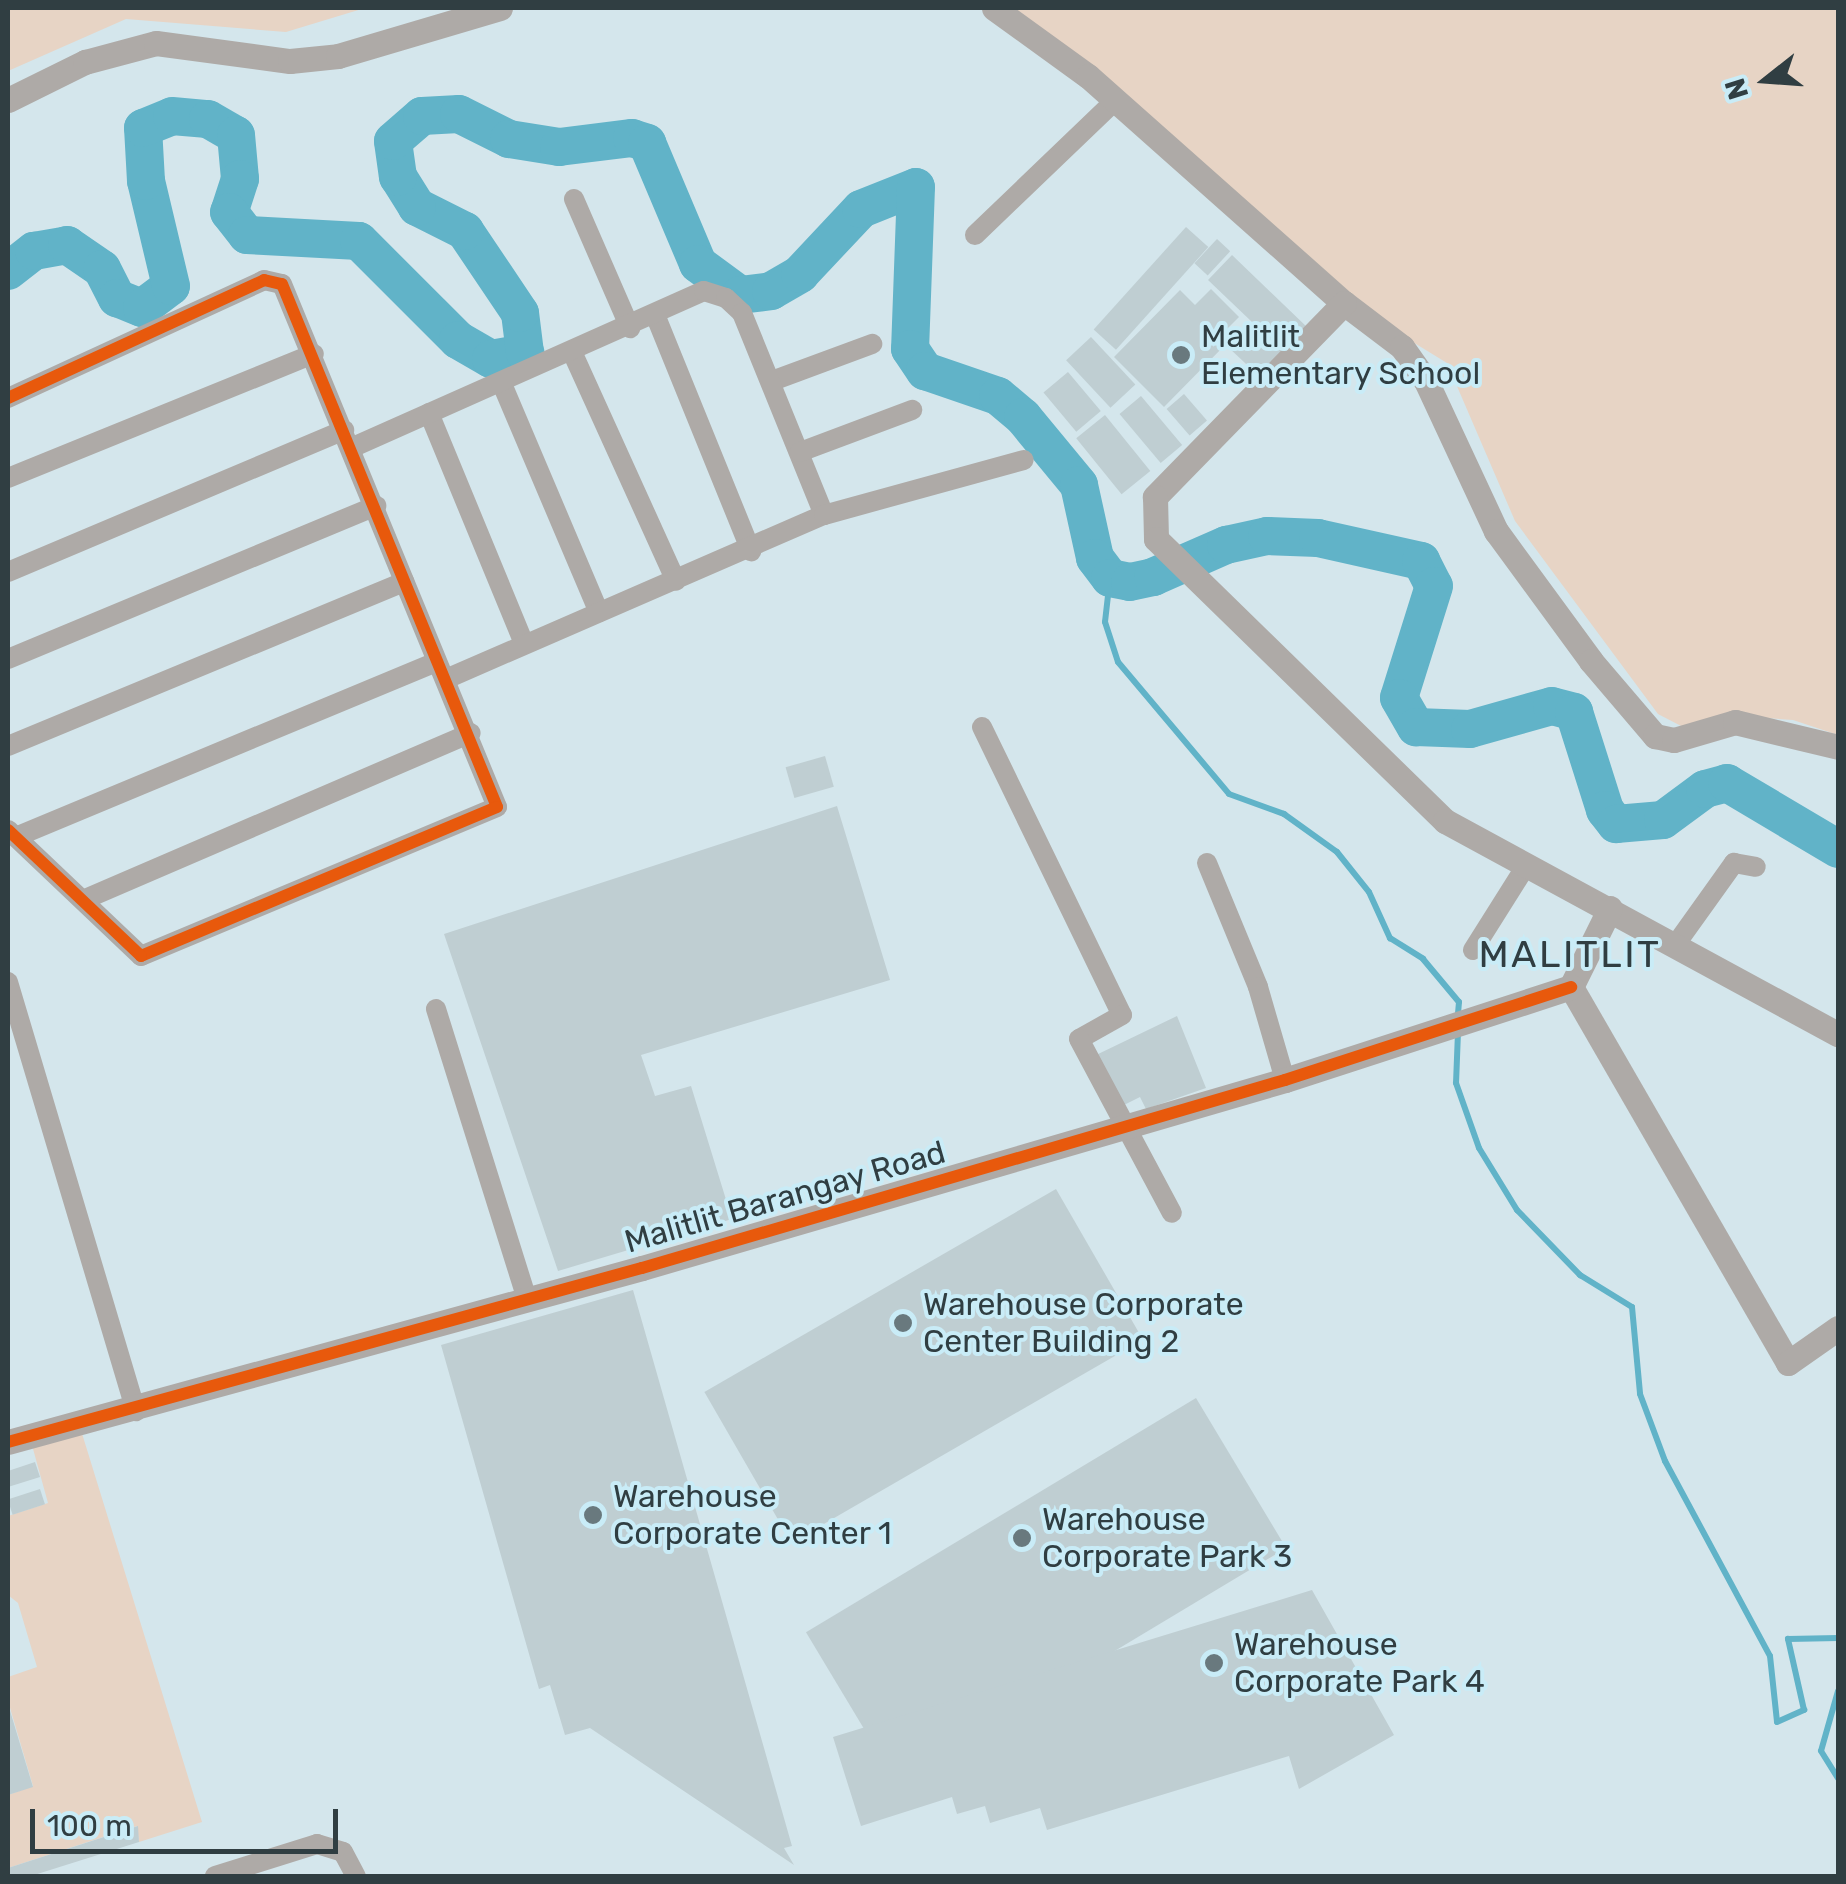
<!DOCTYPE html>
<html>
<head>
<meta charset="utf-8">
<style>
  body { margin:0 }
  #map { position:relative; width:1846px; height:1884px; overflow:hidden; background:#d4e6ec; font-family:Rubik,sans-serif }
  div>[style] { position:absolute }
  [style*='--x'] { left:calc(var(--x)*1px); top:calc(var(--y)*1px); width:calc(var(--w)*1px); rotate:calc(var(--a)*1deg) }
  .green>* { inset:0; background:#e7d4c5 }
  .stream>* { height:6px; margin:-3px; padding:0 3px; transform-origin:3px; border-radius:3px; background:#61b3c8 }
  .river>* { height:38px; margin:-19px; padding:0 19px; transform-origin:19px; border-radius:19px; background:#61b3c8 }
  .building>* { inset:0; background:#bfced2; transform-origin:0 0 }
  .minor>* { height:20px; margin:-10px; padding:0 10px; transform-origin:10px; border-radius:10px; background:#aeaaa7 }
  .tertiary>* { height:25px; margin:-12.5px; padding:0 12.5px; transform-origin:12.5px; border-radius:12.5px; background:#aeaaa7 }
  .cycleway>* { height:12px; margin:-6px; padding:0 6px; transform-origin:6px; border-radius:6px; background:#e8590c }
  .dots>* { width:28px; height:28px; translate:-50% -50%; box-sizing:border-box; border:5px solid #c9ecf7; border-radius:50% }
  span { translate:-50% -50%; white-space:nowrap; text-align:center; line-height:1.15; -webkit-text-stroke:8px #c9ecf7; paint-order:stroke }
  .poi-label { font-size:32px; color:#303e42 }
  .left { translate:0 -50%; text-align:left }
  .street-label { font-size:32px; color:#303e42 }
  .quarter-label { font-size:38px; color:#303e42; letter-spacing:2.5px }
  .frame { position:absolute; inset:0; border:10px solid #303e42; pointer-events:none }
  .north { position:absolute; left:1716px; top:30px; width:100px; height:100px; -webkit-text-stroke:8px #c9ecf7; paint-order:stroke; rotate:253deg; font-size:28px; font-weight:700; line-height:40px; text-align:center; color:#303e42 }
  .north::after { content:''; display:block; margin:auto; width:35px; height:45px; background:#303e42; clip-path:polygon(50% 0,100% 100%,50% 72%,0 100%) }
  .scale { position:absolute; left:30px; top:1809px; width:308px; height:45px; box-sizing:border-box; border:5px solid #303e42; border-top:0; padding-left:12px; font-size:30px; line-height:35px; white-space:nowrap; color:#303e42; -webkit-text-stroke:8px #c9ecf7; paint-order:stroke }
</style>
</head>
<body>
<div id="map">
  <div class="green">
    <div style="clip-path:polygon(8px 8px,365px 8px,286px 32px,126px 19px,8px 71px)"></div>
    <div style="clip-path:polygon(1003px 8px,1838px 8px,1838px 735px,1793px 720px,1737px 716px,1683px 727px,1658px 714px,1515px 521px,1447px 363px,1380px 322px)"></div>
    <div style="clip-path:polygon(80px 1427px,202px 1822px,139px 1842px,137px 1826px,8px 1868px,8px 1795px,33px 1786px,8px 1701px,8px 1677px,37px 1667px,18px 1603px,8px 1595px,8px 1516px,48px 1503px,30px 1438px)"></div>
  </div>
  <div class="stream">
    <div style="--x:1110;--y:578;--w:44;--a:96.5"></div>
    <div style="--x:1105;--y:622;--w:42;--a:72"></div>
    <div style="--x:1118;--y:662;--w:172;--a:49.9"></div>
    <div style="--x:1229;--y:794;--w:59;--a:20"></div>
    <div style="--x:1284;--y:814;--w:65;--a:35.6"></div>
    <div style="--x:1337;--y:852;--w:51;--a:51.3"></div>
    <div style="--x:1369;--y:892;--w:51;--a:65.5"></div>
    <div style="--x:1390;--y:938;--w:39;--a:32"></div>
    <div style="--x:1423;--y:959;--w:56;--a:50.1"></div>
    <div style="--x:1459;--y:1002;--w:12;--a:95"></div>
    <div style="--x:1458;--y:1032;--w:51;--a:92.2"></div>
    <div style="--x:1456;--y:1083;--w:69;--a:70.5"></div>
    <div style="--x:1479;--y:1148;--w:73;--a:58.5"></div>
    <div style="--x:1517;--y:1210;--w:91;--a:45.9"></div>
    <div style="--x:1580;--y:1275;--w:61;--a:31.6"></div>
    <div style="--x:1632;--y:1307;--w:87;--a:84.7"></div>
    <div style="--x:1640;--y:1394;--w:72;--a:69.5"></div>
    <div style="--x:1665;--y:1461;--w:221;--a:61.7"></div>
    <div style="--x:1770;--y:1656;--w:66;--a:83.9"></div>
    <div style="--x:1777;--y:1722;--w:30;--a:-24"></div>
    <div style="--x:1804;--y:1710;--w:73;--a:-102.7"></div>
    <div style="--x:1788;--y:1639;--w:50;--a:-1.1"></div>
    <div style="--x:1838;--y:1691;--w:62;--a:105.8"></div>
    <div style="--x:1821;--y:1751;--w:32;--a:58"></div>
  </div>
  <div class="river">
    <div style="--x:8;--y:271;--w:33;--a:-38"></div>
    <div style="--x:34;--y:251;--w:34;--a:-10"></div>
    <div style="--x:67;--y:245;--w:42;--a:34.4"></div>
    <div style="--x:102;--y:269;--w:33;--a:63"></div>
    <div style="--x:117;--y:298;--w:27;--a:22"></div>
    <div style="--x:142;--y:308;--w:36;--a:-37"></div>
    <div style="--x:171;--y:286;--w:108;--a:-103.4"></div>
    <div style="--x:146;--y:181;--w:53;--a:-93.2"></div>
    <div style="--x:143;--y:128;--w:31;--a:-22"></div>
    <div style="--x:172;--y:116;--w:36;--a:5"></div>
    <div style="--x:208;--y:119;--w:32;--a:30"></div>
    <div style="--x:236;--y:135;--w:44;--a:84.8"></div>
    <div style="--x:240;--y:179;--w:35;--a:108"></div>
    <div style="--x:229;--y:212;--w:29;--a:52"></div>
    <div style="--x:247;--y:235;--w:112;--a:3.1"></div>
    <div style="--x:359;--y:241;--w:140;--a:45"></div>
    <div style="--x:458;--y:340;--w:38;--a:30"></div>
    <div style="--x:491;--y:359;--w:35;--a:-10"></div>
    <div style="--x:525;--y:353;--w:40;--a:-97.1"></div>
    <div style="--x:520;--y:313;--w:99;--a:-123.9"></div>
    <div style="--x:465;--y:231;--w:54;--a:-153.4"></div>
    <div style="--x:417;--y:207;--w:36;--a:-122"></div>
    <div style="--x:398;--y:177;--w:36;--a:-98"></div>
    <div style="--x:393;--y:141;--w:38;--a:-41"></div>
    <div style="--x:422;--y:116;--w:37;--a:-3"></div>
    <div style="--x:459;--y:114;--w:56;--a:26.6"></div>
    <div style="--x:509;--y:139;--w:51;--a:9.1"></div>
    <div style="--x:559;--y:147;--w:74;--a:-7"></div>
    <div style="--x:632;--y:138;--w:16;--a:18"></div>
    <div style="--x:647;--y:143;--w:131;--a:67.1"></div>
    <div style="--x:698;--y:264;--w:52;--a:36.4"></div>
    <div style="--x:740;--y:295;--w:31;--a:-7"></div>
    <div style="--x:771;--y:291;--w:34;--a:-30"></div>
    <div style="--x:800;--y:274;--w:89;--a:-46.8"></div>
    <div style="--x:861;--y:209;--w:59;--a:-21.8"></div>
    <div style="--x:916;--y:187;--w:162;--a:92.1"></div>
    <div style="--x:910;--y:349;--w:27;--a:56"></div>
    <div style="--x:925;--y:371;--w:77;--a:18.9"></div>
    <div style="--x:998;--y:396;--w:33;--a:40"></div>
    <div style="--x:1023;--y:417;--w:88;--a:50.5"></div>
    <div style="--x:1079;--y:485;--w:75;--a:77.6"></div>
    <div style="--x:1095;--y:558;--w:25;--a:53"></div>
    <div style="--x:1110;--y:578;--w:20;--a:11"></div>
    <div style="--x:1130;--y:582;--w:24;--a:-12"></div>
    <div style="--x:1153;--y:577;--w:80;--a:-23.7"></div>
    <div style="--x:1226;--y:545;--w:42;--a:-12.4"></div>
    <div style="--x:1267;--y:536;--w:51;--a:2.2"></div>
    <div style="--x:1318;--y:538;--w:106;--a:12.6"></div>
    <div style="--x:1421;--y:561;--w:28;--a:63"></div>
    <div style="--x:1434;--y:586;--w:117;--a:107.4"></div>
    <div style="--x:1399;--y:698;--w:34;--a:60"></div>
    <div style="--x:1416;--y:727;--w:54;--a:2.1"></div>
    <div style="--x:1470;--y:729;--w:85;--a:-15.7"></div>
    <div style="--x:1552;--y:706;--w:23;--a:15"></div>
    <div style="--x:1574;--y:712;--w:103;--a:72.4"></div>
    <div style="--x:1605;--y:810;--w:18;--a:52"></div>
    <div style="--x:1616;--y:824;--w:47;--a:-4.9"></div>
    <div style="--x:1663;--y:820;--w:52;--a:-36.4"></div>
    <div style="--x:1705;--y:789;--w:23;--a:-15"></div>
    <div style="--x:1727;--y:783;--w:129;--a:30.7"></div>
  </div>
  <div class="building">
    <div style="left:1186px;top:227px;width:30px;height:138px;rotate:42deg"></div>
    <div style="left:1217px;top:239px;width:18px;height:33px;rotate:43deg"></div>
    <div style="clip-path:polygon(1232px 255px,1309px 329px,1262px 379px,1228px 347px,1252px 322px,1208px 280px)"></div>
    <div style="clip-path:polygon(1211px 289px,1239px 317px,1221px 335px,1228px 342px,1164px 407px,1114px 357px,1180px 290px,1195px 305px)"></div>
    <div style="left:1091px;top:337px;width:65px;height:34px;rotate:47deg"></div>
    <div style="left:1068px;top:372px;width:51px;height:32px;rotate:50deg"></div>
    <div style="left:1184px;top:394px;width:35px;height:23px;rotate:49deg"></div>
    <div style="left:1141px;top:396px;width:64px;height:28px;rotate:50deg"></div>
    <div style="left:1105px;top:415px;width:72px;height:37px;rotate:51deg"></div>
    <div style="left:825px;top:756px;width:32px;height:41px;rotate:74deg"></div>
    <div style="clip-path:polygon(837px 806px,890px 980px,641px 1055px,655px 1096px,691px 1086px,732px 1219px,558px 1271px,444px 934px)"></div>
    <div style="clip-path:polygon(1177px 1016px,1206px 1088px,1146px 1109px,1140px 1097px,1118px 1108px,1094px 1056px)"></div>
    <div style="left:1056px;top:1189px;width:174px;height:406px;rotate:60deg"></div>
    <div style="clip-path:polygon(633px 1290px,792px 1846px,784px 1848px,794px 1865px,590px 1728px,565px 1735px,550px 1685px,539px 1689px,441px 1345px)"></div>
    <div style="left:1196px;top:1398px;width:175px;height:455px;rotate:59deg"></div>
    <div style="clip-path:polygon(35px 1462px,40px 1477px,8px 1487px,8px 1471px)"></div>
    <div style="left:40px;top:1489px;width:16px;height:34px;rotate:72deg"></div>
    <div style="clip-path:polygon(1312px 1590px,1394px 1735px,1299px 1789px,1289px 1756px,1047px 1830px,1040px 1808px,990px 1823px,985px 1806px,957px 1814px,952px 1797px,861px 1826px,833px 1737px)"></div>
    <div style="clip-path:polygon(8px 1704px,33px 1787px,8px 1795px)"></div>
    <div style="clip-path:polygon(138px 1826px,139px 1842px,31px 1876px,8px 1876px,8px 1868px)"></div>
  </div>
  <div class="minor">
    <div style="--x:574;--y:199;--w:141;--a:66.5"></div>
    <div style="--x:975;--y:235;--w:195;--a:-43.8"></div>
    <div style="--x:656;--y:317;--w:253;--a:67.9"></div>
    <div style="--x:573;--y:354;--w:249;--a:65.6"></div>
    <div style="--x:772;--y:381;--w:107;--a:-20.3"></div>
    <div style="--x:502;--y:384;--w:248;--a:67"></div>
    <div style="--x:8;--y:398;--w:282;--a:-24.7"></div>
    <div style="--x:264;--y:280;--w:18;--a:13"></div>
    <div style="--x:282;--y:284;--w:565;--a:67.65"></div>
    <div style="--x:497;--y:807;--w:386;--a:157.3"></div>
    <div style="--x:141;--y:956;--w:183;--a:-136.5"></div>
    <div style="--x:429;--y:413;--w:249;--a:67.6"></div>
    <div style="--x:351;--y:448;--w:386;--a:-24"></div>
    <div style="--x:704;--y:291;--w:23;--a:18"></div>
    <div style="--x:726;--y:298;--w:22;--a:43"></div>
    <div style="--x:742;--y:313;--w:218;--a:67.9"></div>
    <div style="--x:800;--y:452;--w:120;--a:-20.6"></div>
    <div style="--x:8;--y:478;--w:330;--a:-22.1"></div>
    <div style="--x:8;--y:572;--w:365;--a:-22.9"></div>
    <div style="--x:8;--y:659;--w:399;--a:-22.6"></div>
    <div style="--x:446;--y:679;--w:412;--a:-23.5"></div>
    <div style="--x:824;--y:515;--w:207;--a:-15.4"></div>
    <div style="--x:982;--y:727;--w:320;--a:64.1"></div>
    <div style="--x:1122;--y:1015;--w:49;--a:150.8"></div>
    <div style="--x:1079;--y:1039;--w:197;--a:61.9"></div>
    <div style="--x:8;--y:746;--w:429;--a:-22.5"></div>
    <div style="--x:18;--y:836;--w:453;--a:-22.6"></div>
    <div style="--x:1207;--y:863;--w:134;--a:67.6"></div>
    <div style="--x:1258;--y:987;--w:97;--a:73.8"></div>
    <div style="--x:83;--y:900;--w:422;--a:-23.3"></div>
    <div style="--x:1676;--y:944;--w:100;--a:-54.4"></div>
    <div style="--x:1734;--y:863;--w:22;--a:10"></div>
    <div style="--x:1473;--y:950;--w:99;--a:-57.8"></div>
    <div style="--x:8;--y:982;--w:448;--a:73.4"></div>
    <div style="--x:436;--y:1009;--w:304;--a:72.6"></div>
    <div style="--x:215;--y:1876;--w:107;--a:-17.4"></div>
    <div style="--x:317;--y:1844;--w:27;--a:17"></div>
    <div style="--x:343;--y:1852;--w:27;--a:62"></div>
  </div>
  <div class="tertiary">
    <div style="--x:994;--y:8;--w:116;--a:35.9"></div>
    <div style="--x:1088;--y:76;--w:342;--a:41.6"></div>
    <div style="--x:1344;--y:303;--w:73;--a:37.2"></div>
    <div style="--x:1402;--y:347;--w:42;--a:54.8"></div>
    <div style="--x:1426;--y:381;--w:166;--a:65"></div>
    <div style="--x:1496;--y:531;--w:161;--a:53.8"></div>
    <div style="--x:1591;--y:661;--w:99;--a:49.5"></div>
    <div style="--x:1655;--y:736;--w:19;--a:12"></div>
    <div style="--x:1674;--y:740;--w:64;--a:-16.4"></div>
    <div style="--x:1735;--y:722;--w:106;--a:13.6"></div>
    <div style="--x:8;--y:100;--w:86;--a:-26.3"></div>
    <div style="--x:85;--y:62;--w:73;--a:-15"></div>
    <div style="--x:156;--y:43;--w:135;--a:7.7"></div>
    <div style="--x:290;--y:61;--w:48;--a:-5.9"></div>
    <div style="--x:338;--y:56;--w:169;--a:-16.5"></div>
    <div style="--x:1344;--y:303;--w:271;--a:134.3"></div>
    <div style="--x:1155;--y:497;--w:42;--a:88.6"></div>
    <div style="--x:1156;--y:539;--w:404;--a:44.3"></div>
    <div style="--x:1445;--y:821;--w:447;--a:28.5"></div>
    <div style="--x:1571;--y:987;--w:434;--a:60"></div>
    <div style="--x:1788;--y:1363;--w:61;--a:-35"></div>
    <div style="--x:1571;--y:987;--w:88;--a:-63.7"></div>
    <div style="--x:8;--y:1442;--w:657;--a:-15.35"></div>
    <div style="--x:642;--y:1268;--w:670;--a:-16.3"></div>
    <div style="--x:1285;--y:1080;--w:301;--a:-18"></div>
  </div>
  <div class="cycleway">
    <div style="--x:8;--y:398;--w:282;--a:-24.7"></div>
    <div style="--x:264;--y:280;--w:18;--a:13"></div>
    <div style="--x:282;--y:284;--w:565;--a:67.65"></div>
    <div style="--x:497;--y:807;--w:386;--a:157.3"></div>
    <div style="--x:141;--y:956;--w:183;--a:-136.5"></div>
    <div style="--x:8;--y:1442;--w:657;--a:-15.35"></div>
    <div style="--x:642;--y:1268;--w:670;--a:-16.3"></div>
    <div style="--x:1285;--y:1080;--w:301;--a:-18"></div>
  </div>
  <div class="dots">
    <div style="left:1181px;top:355px;background:#69797e"></div>
    <div style="left:903px;top:1323px;background:#69797e"></div>
    <div style="left:593px;top:1515px;background:#69797e"></div>
    <div style="left:1022px;top:1538px;background:#69797e"></div>
    <div style="left:1214px;top:1663px;background:#69797e"></div>
  </div>
  <div class="poi-label">
    <span class="left" style="left:1201px;top:355px">Malitlit<br>Elementary School</span>
    <span class="left" style="left:923px;top:1323px">Warehouse Corporate<br>Center Building 2</span>
    <span class="left" style="left:613px;top:1515px">Warehouse<br>Corporate Center 1</span>
    <span class="left" style="left:1042px;top:1538px">Warehouse<br>Corporate Park 3</span>
    <span class="left" style="left:1234px;top:1663px">Warehouse<br>Corporate Park 4</span>
  </div>
  <div class="street-label">
    <span style="left:785px;top:1197px;rotate:-16deg">Malitlit Barangay Road</span>
  </div>
  <div class="quarter-label">
    <span style="left:1570px;top:955px">MALITLIT</span>
  </div>
  <div class="frame"></div>
  <div class="north">N</div>
  <div class="scale">100 m</div>
</div>
</body>
</html>
